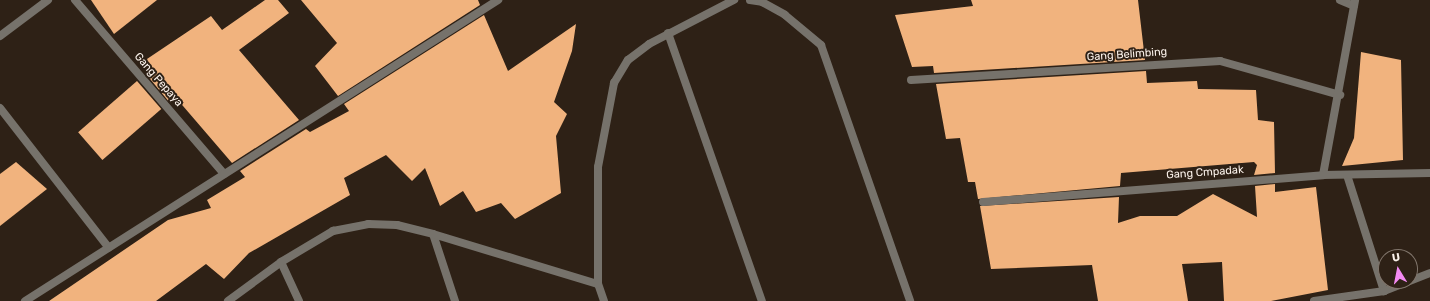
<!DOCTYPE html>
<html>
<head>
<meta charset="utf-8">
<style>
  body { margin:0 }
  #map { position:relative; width:1430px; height:301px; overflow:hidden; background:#2e2116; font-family:Rubik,sans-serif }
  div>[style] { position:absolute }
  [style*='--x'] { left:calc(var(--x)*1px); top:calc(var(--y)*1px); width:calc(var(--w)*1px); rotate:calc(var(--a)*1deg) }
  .building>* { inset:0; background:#f1b37e; transform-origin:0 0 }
  .minor>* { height:8px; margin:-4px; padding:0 4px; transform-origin:4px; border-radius:4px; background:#76726b }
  span { translate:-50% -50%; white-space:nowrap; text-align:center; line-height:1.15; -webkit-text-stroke:4px #2e2116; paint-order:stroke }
  .street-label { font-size:11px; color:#fbf2eb }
  .north { position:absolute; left:1378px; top:249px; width:40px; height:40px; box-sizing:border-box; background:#2e2116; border:1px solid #80756b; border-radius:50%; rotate:350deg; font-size:11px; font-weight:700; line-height:16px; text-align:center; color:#fbf2eb }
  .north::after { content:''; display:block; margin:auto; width:14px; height:18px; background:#f38af2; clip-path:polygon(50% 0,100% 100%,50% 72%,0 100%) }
</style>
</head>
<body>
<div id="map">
  <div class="building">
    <div style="clip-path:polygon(91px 0,157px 0,114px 34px)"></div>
    <div style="clip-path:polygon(265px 0,278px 0,289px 13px,239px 50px,299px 120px,232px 163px,177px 99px,170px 103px,146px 74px,152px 70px,144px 61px,211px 16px,222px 30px)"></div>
    <div style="clip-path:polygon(301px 0,478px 0,480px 5px,338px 96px,315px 66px,337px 43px)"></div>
    <div style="clip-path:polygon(971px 0,1138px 0,1145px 60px,934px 73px,933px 66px,912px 67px,895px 15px,973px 6px)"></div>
    <div style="clip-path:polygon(484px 15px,508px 71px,576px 24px,572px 51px,554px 102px,567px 114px,556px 136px,561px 193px,515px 219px,501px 203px,476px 212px,463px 191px,440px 206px,425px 168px,412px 181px,386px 155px,344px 178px,350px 195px,249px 253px,224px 279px,206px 264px,156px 301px,49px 301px,168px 220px,211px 208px,207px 200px,245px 177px,240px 171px,306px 129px,310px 132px,349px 111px,344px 104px)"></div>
    <div style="clip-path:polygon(1361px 52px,1401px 60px,1403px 160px,1342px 166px,1354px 138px)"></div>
    <div style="clip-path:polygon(1146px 71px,1147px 83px,1197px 81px,1198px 89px,1256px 90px,1258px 120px,1274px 122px,1275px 173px,1254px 175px,1257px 165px,1254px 162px,1121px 173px,1120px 186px,978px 199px,975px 182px,968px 182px,960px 138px,946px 139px,936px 84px)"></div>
    <div style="left:137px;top:81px;width:37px;height:78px;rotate:49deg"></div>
    <div style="clip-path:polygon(16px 162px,47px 189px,0 226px,0 174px)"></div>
    <div style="clip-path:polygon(1275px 184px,1275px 192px,1316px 187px,1328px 290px,1271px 301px,1224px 301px,1222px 262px,1182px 264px,1188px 301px,1098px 301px,1092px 265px,991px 269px,980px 206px,1119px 197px,1118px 223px,1140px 216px,1177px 216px,1213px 194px,1257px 217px,1255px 186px)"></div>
  </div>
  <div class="minor">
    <div style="--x:75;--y:0;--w:229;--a:49.4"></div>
    <div style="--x:750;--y:0;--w:12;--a:9"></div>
    <div style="--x:762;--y:2;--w:26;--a:29"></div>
    <div style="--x:785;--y:15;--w:47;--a:39.8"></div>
    <div style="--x:821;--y:45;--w:271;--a:70.8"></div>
    <div style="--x:1340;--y:0;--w:15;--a:23"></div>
    <div style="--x:668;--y:33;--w:284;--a:70.7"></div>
    <div style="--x:0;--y:36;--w:60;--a:-36.9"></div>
    <div style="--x:911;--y:80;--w:310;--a:-3.5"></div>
    <div style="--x:1220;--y:61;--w:125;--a:15.8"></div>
    <div style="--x:0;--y:108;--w:177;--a:52.1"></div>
    <div style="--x:1323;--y:175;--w:178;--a:-79.6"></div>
    <div style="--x:1347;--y:175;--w:122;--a:72.3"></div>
    <div style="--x:983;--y:202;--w:341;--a:-4.5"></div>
    <div style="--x:1323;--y:175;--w:107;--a:-1.1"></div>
    <div style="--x:433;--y:234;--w:71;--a:71.8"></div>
    <div style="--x:25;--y:301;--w:561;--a:-32.47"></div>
    <div style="--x:228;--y:301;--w:66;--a:-36.3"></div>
    <div style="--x:299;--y:301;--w:43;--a:-114.8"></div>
    <div style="--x:281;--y:262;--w:61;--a:-30.8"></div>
    <div style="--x:333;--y:231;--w:36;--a:-11"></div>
    <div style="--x:368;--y:224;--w:29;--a:2"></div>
    <div style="--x:397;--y:225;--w:37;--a:14"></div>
    <div style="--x:433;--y:234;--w:172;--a:16.9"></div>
    <div style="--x:604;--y:301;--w:18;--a:-109"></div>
    <div style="--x:598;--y:284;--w:117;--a:-90"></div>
    <div style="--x:598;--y:167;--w:86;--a:-79.2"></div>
    <div style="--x:614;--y:83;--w:27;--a:-59"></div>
    <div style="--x:628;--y:60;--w:26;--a:-37"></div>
    <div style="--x:649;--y:44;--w:96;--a:-27.4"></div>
    <div style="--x:1314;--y:301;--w:71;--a:-8.1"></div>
    <div style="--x:1384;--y:291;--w:49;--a:-21.4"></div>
  </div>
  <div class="street-label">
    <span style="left:1127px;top:55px;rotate:-4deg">Gang Belimbing</span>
    <span style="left:158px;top:80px;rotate:49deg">Gang Pepaya</span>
    <span style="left:1205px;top:173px;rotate:-4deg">Gang Cmpadak</span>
  </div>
  <div class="north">U</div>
</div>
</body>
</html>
